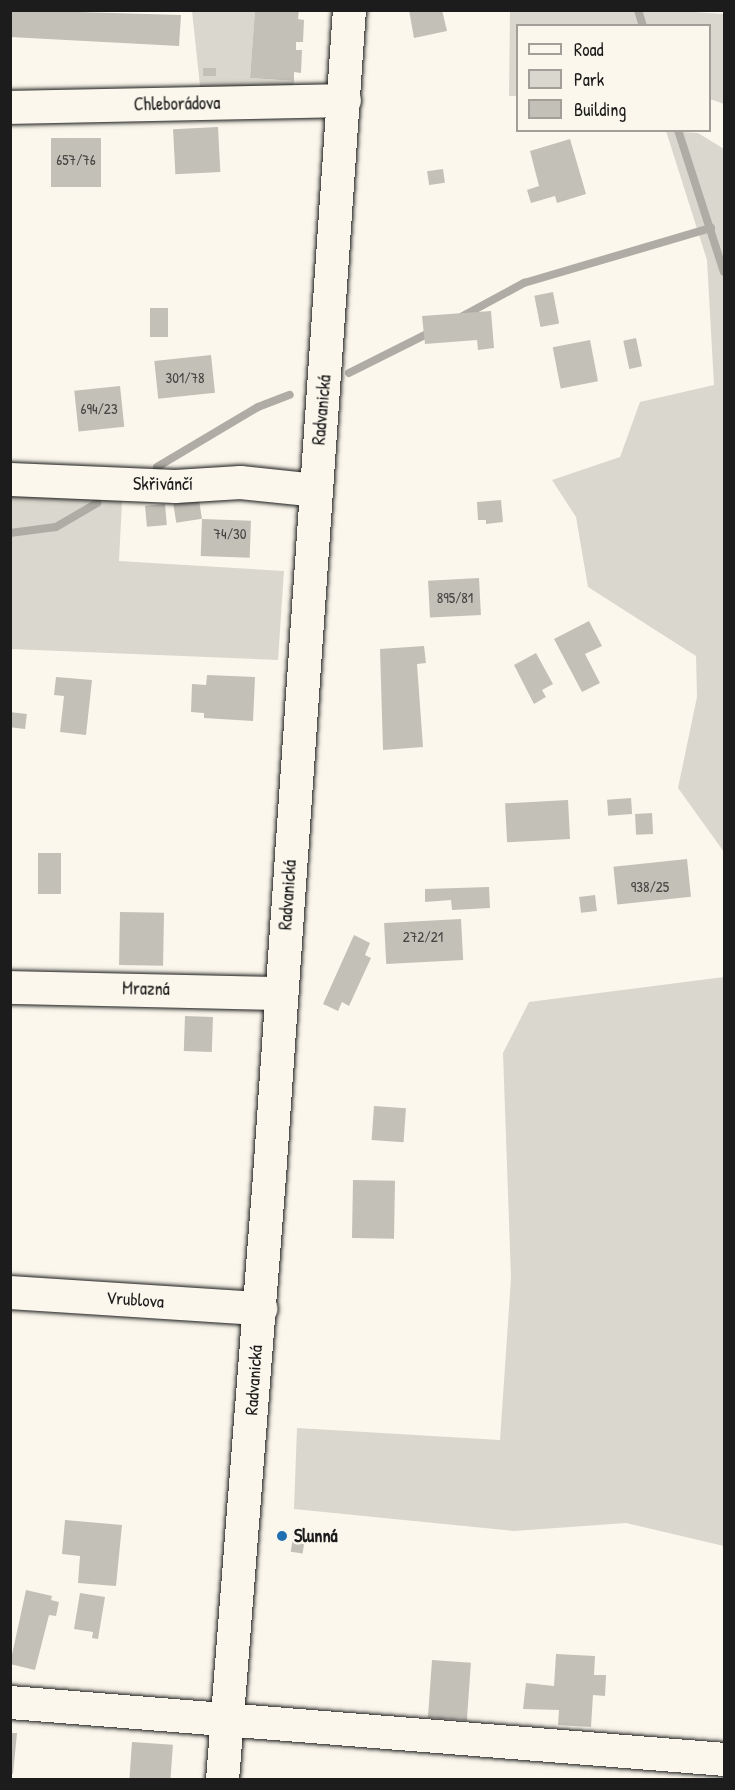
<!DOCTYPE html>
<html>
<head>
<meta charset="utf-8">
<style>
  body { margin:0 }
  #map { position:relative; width:735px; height:1790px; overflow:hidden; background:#fbf7ec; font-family:"Patrick Hand",sans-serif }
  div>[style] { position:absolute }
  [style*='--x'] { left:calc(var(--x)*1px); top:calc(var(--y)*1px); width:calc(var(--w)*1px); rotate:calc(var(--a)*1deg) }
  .green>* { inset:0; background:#dad7ce }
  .stream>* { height:8px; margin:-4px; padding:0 4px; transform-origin:4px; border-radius:4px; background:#afaca5 }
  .building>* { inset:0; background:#c3c0b8; transform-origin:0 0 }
  .roads { filter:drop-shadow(0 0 2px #1c1c1c) drop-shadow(0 0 2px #1c1c1c) }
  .minor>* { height:33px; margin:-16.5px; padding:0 16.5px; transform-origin:16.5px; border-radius:16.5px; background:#fbf7ec }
  .dots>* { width:16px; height:16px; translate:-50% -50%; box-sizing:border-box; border:3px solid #fbf7ec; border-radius:50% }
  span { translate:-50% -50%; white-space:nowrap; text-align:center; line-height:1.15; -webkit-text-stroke:4.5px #fbf7ec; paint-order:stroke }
  .number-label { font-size:15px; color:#464543 }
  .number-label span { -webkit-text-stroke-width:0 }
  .street-label { font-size:18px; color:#1c1c1c }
  .poi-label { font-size:18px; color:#1c1c1c; font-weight:700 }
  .left { translate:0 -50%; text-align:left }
  .frame { position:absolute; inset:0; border:12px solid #1c1c1c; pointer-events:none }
  .legend { position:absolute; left:516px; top:24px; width:195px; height:108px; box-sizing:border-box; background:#fbf7ec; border:2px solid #a29f99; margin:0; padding:8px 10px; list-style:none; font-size:18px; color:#1c1c1c }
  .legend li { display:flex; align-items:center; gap:12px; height:30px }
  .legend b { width:30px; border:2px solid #a29f99 }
</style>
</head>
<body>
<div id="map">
  <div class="green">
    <div style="clip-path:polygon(192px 11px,255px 11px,250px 78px,294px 81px,293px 96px,201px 95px)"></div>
    <div style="clip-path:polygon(679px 11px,724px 14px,724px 104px,710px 99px,710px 26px,518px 26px,517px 96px,509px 96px,510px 11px)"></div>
    <div style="clip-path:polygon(666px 131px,698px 133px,724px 149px,724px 852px,678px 788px,697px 697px,696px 656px,588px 587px,576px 517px,552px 480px,620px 457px,640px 402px,714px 385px,707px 260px)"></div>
    <div style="clip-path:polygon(11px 496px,122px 501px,119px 561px,284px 571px,278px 660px,11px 649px)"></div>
    <div style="clip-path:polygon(724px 977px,724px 1546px,626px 1523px,514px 1531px,294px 1509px,297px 1428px,500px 1440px,511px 1278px,503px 1053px,529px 1002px)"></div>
  </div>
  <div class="stream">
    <div style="--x:638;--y:10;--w:17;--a:73"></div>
    <div style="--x:678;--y:130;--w:149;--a:72.1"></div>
    <div style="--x:461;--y:317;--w:72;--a:-28.4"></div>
    <div style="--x:524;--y:283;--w:195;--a:-16.4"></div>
    <div style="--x:349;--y:373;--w:94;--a:-26.6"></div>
    <div style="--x:157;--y:467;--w:117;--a:-30.7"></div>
    <div style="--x:258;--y:407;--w:34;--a:-21"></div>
    <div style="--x:10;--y:533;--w:46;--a:-7.4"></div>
    <div style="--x:56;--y:527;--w:48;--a:-30.3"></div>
  </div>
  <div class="building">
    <div style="clip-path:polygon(10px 10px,181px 15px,179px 46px,10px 37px)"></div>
    <div style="clip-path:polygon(255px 10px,299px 10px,298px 19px,304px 20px,303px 42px,296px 42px,296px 50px,302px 50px,301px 73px,294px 72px,294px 81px,250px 78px)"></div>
    <div style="clip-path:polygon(409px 10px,442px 10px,447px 31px,414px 38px)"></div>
    <div style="left:203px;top:68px;width:13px;height:8px"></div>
    <div style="left:218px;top:127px;width:45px;height:45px;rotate:87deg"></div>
    <div style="left:51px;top:138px;width:50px;height:49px"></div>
    <div style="clip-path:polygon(570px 139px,586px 194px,557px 203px,555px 196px,531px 203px,527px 190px,539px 186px,530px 151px)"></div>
    <div style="left:443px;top:169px;width:14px;height:16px;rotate:82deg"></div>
    <div style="left:553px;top:292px;width:32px;height:19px;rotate:79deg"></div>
    <div style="left:150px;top:308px;width:18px;height:29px"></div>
    <div style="clip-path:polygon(491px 311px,494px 348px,478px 350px,477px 340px,425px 344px,422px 316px)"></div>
    <div style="left:636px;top:338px;width:29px;height:13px;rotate:78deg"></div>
    <div style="left:590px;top:340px;width:42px;height:38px;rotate:79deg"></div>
    <div style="left:211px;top:355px;width:38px;height:57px;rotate:84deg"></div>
    <div style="left:120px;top:386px;width:41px;height:46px;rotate:84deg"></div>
    <div style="left:199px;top:500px;width:19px;height:26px;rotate:81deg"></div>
    <div style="clip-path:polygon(501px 500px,503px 522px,486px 524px,486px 520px,478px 520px,477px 502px)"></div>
    <div style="left:165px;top:504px;width:21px;height:20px;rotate:85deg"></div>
    <div style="left:202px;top:519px;width:49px;height:37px;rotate:2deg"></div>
    <div style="left:479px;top:578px;width:37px;height:51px;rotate:87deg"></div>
    <div style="clip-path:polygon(589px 621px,602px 646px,585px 654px,600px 683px,582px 692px,554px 639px)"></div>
    <div style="clip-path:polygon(424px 646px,426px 663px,417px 664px,423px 747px,383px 750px,380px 649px)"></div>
    <div style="clip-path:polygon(536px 653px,553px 684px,542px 690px,546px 697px,534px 704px,514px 665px)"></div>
    <div style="clip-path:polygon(207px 675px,255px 677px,253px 721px,204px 718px,204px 713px,191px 712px,192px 684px,206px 685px)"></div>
    <div style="clip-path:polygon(56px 677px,92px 680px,86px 735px,60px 732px,64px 696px,54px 695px)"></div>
    <div style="left:10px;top:712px;width:17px;height:15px;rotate:7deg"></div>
    <div style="left:631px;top:798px;width:16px;height:24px;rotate:86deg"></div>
    <div style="left:568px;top:800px;width:39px;height:63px;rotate:87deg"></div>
    <div style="left:652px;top:813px;width:21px;height:17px;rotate:87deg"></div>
    <div style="left:38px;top:853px;width:23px;height:41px"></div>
    <div style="left:687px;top:859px;width:38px;height:74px;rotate:84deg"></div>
    <div style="clip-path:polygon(489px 887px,490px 908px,452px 910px,451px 900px,425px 902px,425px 889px)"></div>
    <div style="left:595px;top:895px;width:16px;height:16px;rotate:83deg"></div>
    <div style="left:120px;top:912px;width:44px;height:53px;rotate:1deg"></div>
    <div style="left:461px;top:919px;width:41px;height:77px;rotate:87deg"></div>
    <div style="clip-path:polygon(354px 935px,370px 943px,365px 955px,371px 958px,349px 1006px,342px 1002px,338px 1011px,323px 1004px)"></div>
    <div style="left:185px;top:1016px;width:28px;height:35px;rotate:2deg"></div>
    <div style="left:374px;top:1106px;width:32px;height:34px;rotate:4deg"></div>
    <div style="left:353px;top:1180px;width:42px;height:58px;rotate:1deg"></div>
    <div style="clip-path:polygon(65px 1520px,122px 1525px,116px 1586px,78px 1583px,80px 1556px,62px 1554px)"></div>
    <div style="left:294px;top:1531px;width:12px;height:21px;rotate:9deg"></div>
    <div style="clip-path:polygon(26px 1590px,52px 1596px,51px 1600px,59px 1602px,56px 1616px,49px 1615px,35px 1670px,10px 1664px)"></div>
    <div style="clip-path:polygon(80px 1593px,105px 1597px,98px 1639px,92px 1638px,93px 1632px,74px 1629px)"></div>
    <div style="clip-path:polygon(556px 1654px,595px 1656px,594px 1675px,606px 1675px,605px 1696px,593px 1695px,591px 1727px,558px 1725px,559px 1710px,523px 1709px,526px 1683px,554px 1686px)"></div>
    <div style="left:432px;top:1660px;width:39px;height:58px;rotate:4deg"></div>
    <div style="clip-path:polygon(10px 1733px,17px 1733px,13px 1774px,10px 1774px)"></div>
    <div style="left:132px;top:1742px;width:41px;height:37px;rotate:4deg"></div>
  </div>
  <div class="roads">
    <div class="minor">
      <div style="--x:10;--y:107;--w:334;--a:-1.2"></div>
      <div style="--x:10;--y:479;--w:165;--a:2.4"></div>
      <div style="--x:175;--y:486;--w:65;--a:-3.5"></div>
      <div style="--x:240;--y:482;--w:76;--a:6"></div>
      <div style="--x:10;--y:987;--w:271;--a:1.3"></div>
      <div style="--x:10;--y:1292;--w:251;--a:3.7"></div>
      <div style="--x:10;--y:1702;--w:716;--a:4.56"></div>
      <div style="--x:222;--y:1780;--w:606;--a:-85.55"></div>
      <div style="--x:269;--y:1176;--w:1169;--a:-86.08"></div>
    </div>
  </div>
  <div class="dots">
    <div style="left:282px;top:1536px;background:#1f6fb2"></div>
  </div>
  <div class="number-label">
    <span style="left:76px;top:160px">657/76</span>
    <span style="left:185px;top:378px">301/78</span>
    <span style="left:99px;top:409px">694/23</span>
    <span style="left:230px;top:534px">74/30</span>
    <span style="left:455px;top:598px">895/81</span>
    <span style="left:650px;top:887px">938/25</span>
    <span style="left:423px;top:937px">272/21</span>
  </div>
  <div class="street-label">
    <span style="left:177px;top:104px;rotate:-1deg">Chleborádova</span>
    <span style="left:322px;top:410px;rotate:-85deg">Radvanická</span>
    <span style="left:163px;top:484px">Skřivánčí</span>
    <span style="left:288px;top:895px;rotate:-86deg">Radvanická</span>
    <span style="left:146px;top:989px;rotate:1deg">Mrazná</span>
    <span style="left:135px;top:1300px;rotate:4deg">Vrublova</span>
    <span style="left:254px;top:1380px;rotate:-86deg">Radvanická</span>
  </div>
  <div class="poi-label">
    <span class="left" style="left:294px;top:1536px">Slunná</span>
  </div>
  <div class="frame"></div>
  <ul class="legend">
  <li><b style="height:8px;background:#fbf7ec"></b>Road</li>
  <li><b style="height:16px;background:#dad7ce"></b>Park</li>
  <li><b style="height:16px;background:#c3c0b8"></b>Building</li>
  </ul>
</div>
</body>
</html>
